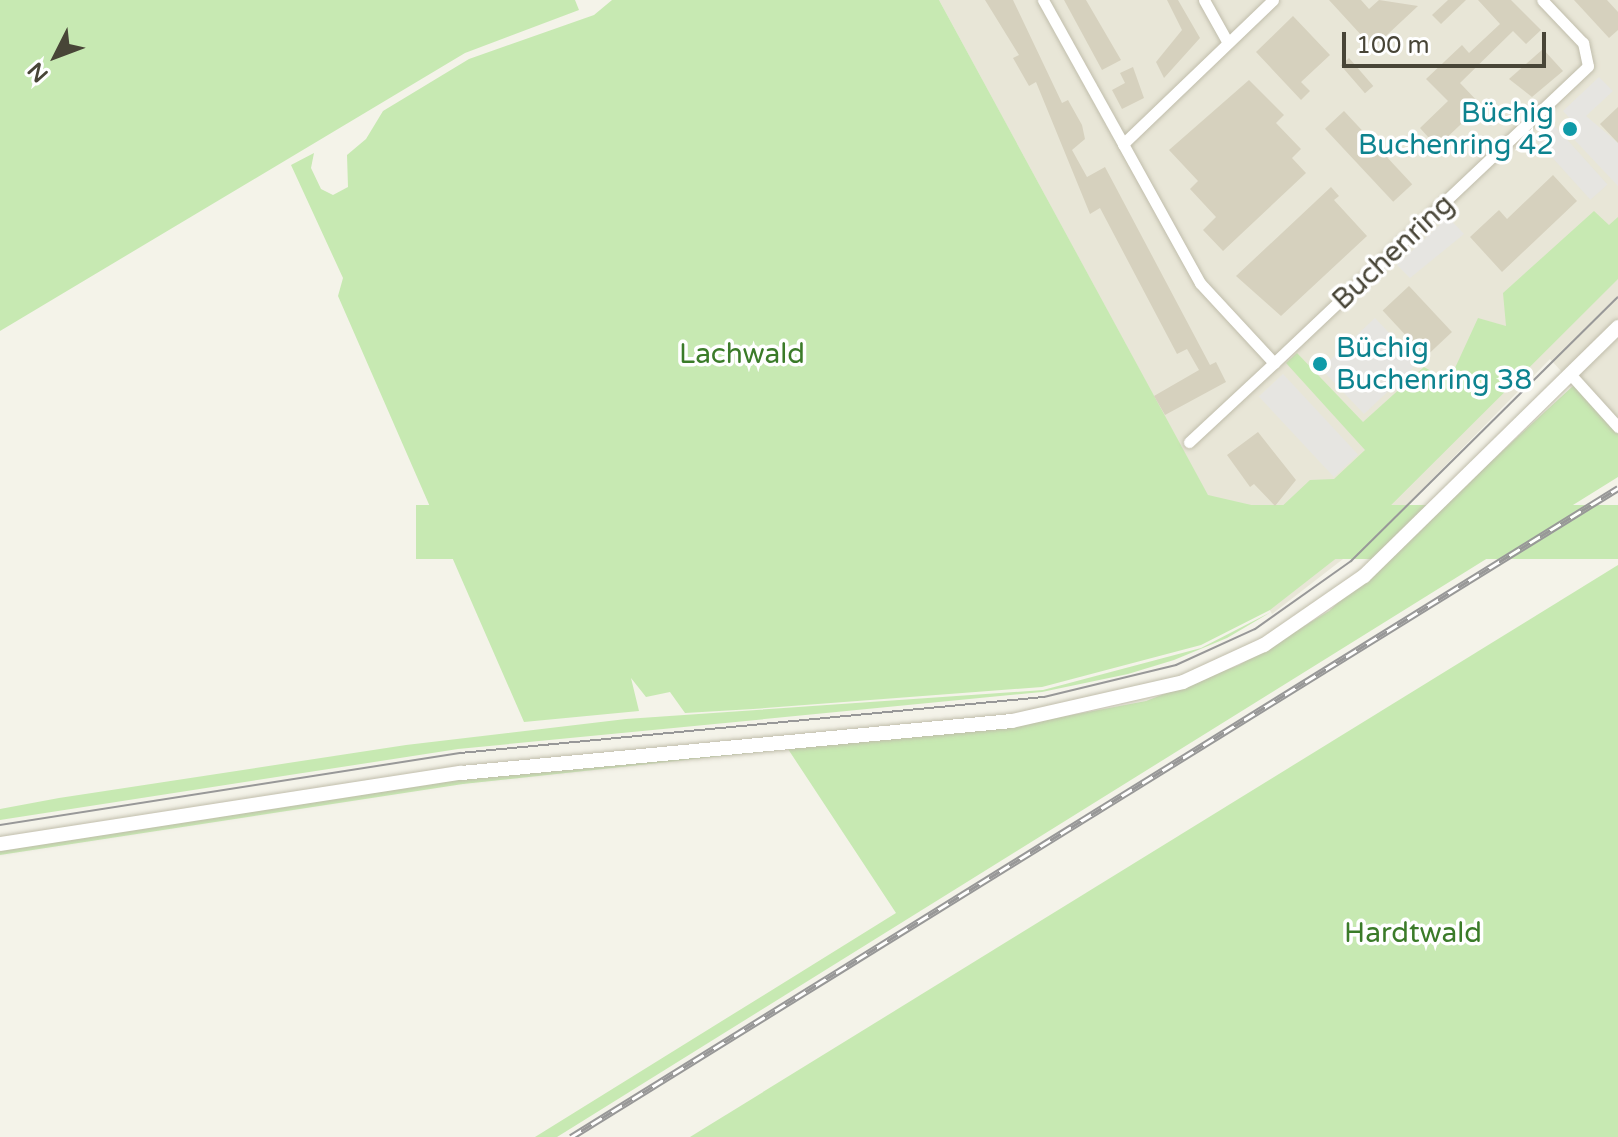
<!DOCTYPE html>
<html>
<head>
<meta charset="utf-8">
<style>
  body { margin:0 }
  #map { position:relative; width:1618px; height:1137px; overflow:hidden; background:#f4f3e9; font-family:"Varela Round",sans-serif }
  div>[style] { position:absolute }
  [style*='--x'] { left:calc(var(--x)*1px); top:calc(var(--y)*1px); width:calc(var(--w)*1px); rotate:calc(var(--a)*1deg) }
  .residential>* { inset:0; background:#e8e6d7 }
  .green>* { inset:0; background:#c7e9b2; transform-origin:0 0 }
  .parking>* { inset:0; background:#e6e5e1; transform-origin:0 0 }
  .building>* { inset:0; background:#d6d1be; transform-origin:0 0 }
  .roads { filter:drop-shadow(0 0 2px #c0bdab) drop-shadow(0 0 2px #c0bdab) }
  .minor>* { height:11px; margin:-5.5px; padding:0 5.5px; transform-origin:5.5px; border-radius:5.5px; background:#fff }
  .tertiary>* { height:14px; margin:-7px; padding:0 7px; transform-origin:7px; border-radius:7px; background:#fff }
  .tram>* { height:2px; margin:-1px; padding:0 1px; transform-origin:1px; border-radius:1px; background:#989898 }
  .rail>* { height:7px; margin-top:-3.5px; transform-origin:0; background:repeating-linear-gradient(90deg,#fff 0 12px,#989898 0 24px); box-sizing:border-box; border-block:2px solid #989898 }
  .dots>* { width:22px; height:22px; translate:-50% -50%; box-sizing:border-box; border:4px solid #fff; border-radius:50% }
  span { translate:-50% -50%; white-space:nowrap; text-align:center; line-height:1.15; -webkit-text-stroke:7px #fff; paint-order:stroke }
  .culture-label { font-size:28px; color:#0d838f }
  .right { translate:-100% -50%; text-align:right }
  .left { translate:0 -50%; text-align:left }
  .street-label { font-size:28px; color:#484537 }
  .park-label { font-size:28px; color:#3b7b29 }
  .north { position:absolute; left:16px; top:16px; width:80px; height:80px; -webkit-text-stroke:6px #fff; paint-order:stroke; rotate:228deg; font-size:22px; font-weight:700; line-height:32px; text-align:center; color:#484537 }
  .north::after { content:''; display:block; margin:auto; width:28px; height:36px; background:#484537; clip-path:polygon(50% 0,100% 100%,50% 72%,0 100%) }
  .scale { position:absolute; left:1342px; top:32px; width:204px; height:36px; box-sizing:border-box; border:4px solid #484537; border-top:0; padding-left:10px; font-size:24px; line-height:28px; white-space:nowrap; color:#484537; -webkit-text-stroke:6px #fff; paint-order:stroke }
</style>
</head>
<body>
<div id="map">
  <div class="residential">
    <div style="clip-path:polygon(939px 0,1618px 0,1618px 433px,1550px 359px,1387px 525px,1272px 614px)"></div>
  </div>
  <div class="green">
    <div style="clip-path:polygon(0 0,575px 0,579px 10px,465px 53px,0 331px)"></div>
    <div style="clip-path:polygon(612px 0,939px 0,1208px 495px,1277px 511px,1310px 480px,1334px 479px,1365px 450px,1286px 363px,1297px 353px,1363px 422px,1424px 367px,1449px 381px,1478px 318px,1506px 326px,1503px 293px,1594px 211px,1609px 225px,1618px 217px,1618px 279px,1343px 553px,1270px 610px,1201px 645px,1042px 687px,753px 709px,685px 713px,670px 692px,646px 697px,631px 678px,639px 711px,524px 722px,338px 296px,343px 278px,291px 165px,314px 153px,311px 168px,321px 189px,333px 195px,348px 187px,347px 155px,366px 139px,383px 111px,469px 59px,594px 15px)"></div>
    <div style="clip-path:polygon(1574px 385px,1618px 433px,1618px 477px,557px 1137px,535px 1137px,896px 913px,788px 749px,463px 784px,0 855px,0 848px,461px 778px,1008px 727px,1146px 701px,1239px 665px,1329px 611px)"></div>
    <div style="left:1618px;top:505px;width:54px;height:1202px;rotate:90deg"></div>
    <div style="clip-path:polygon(1618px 565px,1618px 1137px,690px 1137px)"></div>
    <div style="clip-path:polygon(1271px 612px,1227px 638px,1174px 660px,1128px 674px,1042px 692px,458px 749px,0 820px,0 809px,59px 798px,406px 745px,626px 719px,1043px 690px,1201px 648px)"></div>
  </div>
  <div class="parking">
    <div style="clip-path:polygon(1599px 77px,1613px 91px,1586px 116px,1618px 143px,1618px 186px,1568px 133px,1575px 124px,1563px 111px)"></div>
    <div style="left:1554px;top:125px;width:80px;height:23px;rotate:48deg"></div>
    <div style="clip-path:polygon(1448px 217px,1464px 234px,1410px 278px,1397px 265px)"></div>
    <div style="clip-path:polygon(1375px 318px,1418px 363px,1364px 414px,1325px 373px,1332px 367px,1328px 362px)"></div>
    <div style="left:1283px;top:374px;width:110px;height:33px;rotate:47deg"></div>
  </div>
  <div class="building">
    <div style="clip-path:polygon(985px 0,1013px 0,1062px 103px,1068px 100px,1082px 125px,1085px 139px,1072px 150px,1087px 177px,1105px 167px,1210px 365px,1216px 362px,1226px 382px,1165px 415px,1154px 396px,1199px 370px,1187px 349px,1177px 354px,1100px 208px,1090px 214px,1036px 82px,1029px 86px,1013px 58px,1019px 55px)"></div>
    <div style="clip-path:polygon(1064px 0,1086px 0,1121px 60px,1102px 70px)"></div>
    <div style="clip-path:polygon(1167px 0,1178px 0,1200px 38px,1164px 78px,1156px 62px,1182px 30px)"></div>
    <div style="clip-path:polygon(1329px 0,1361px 0,1369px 9px,1379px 0,1418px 6px,1373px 48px)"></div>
    <div style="clip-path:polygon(1448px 0,1466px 0,1441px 24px,1432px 15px)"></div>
    <div style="clip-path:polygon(1478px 0,1511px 0,1541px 30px,1526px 44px,1513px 31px,1460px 83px,1481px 105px,1437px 147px,1420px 128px,1448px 101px,1426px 79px,1462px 45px,1469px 53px,1500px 24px)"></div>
    <div style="clip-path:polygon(1574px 0,1607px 0,1618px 12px,1618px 30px,1609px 38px)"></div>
    <div style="clip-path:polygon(1293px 16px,1330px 55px,1301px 82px,1310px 91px,1301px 100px,1256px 52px)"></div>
    <div style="clip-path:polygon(1543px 49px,1563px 71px,1532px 97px,1509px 79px)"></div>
    <div style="left:1349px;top:58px;width:37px;height:11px;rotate:49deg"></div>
    <div style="clip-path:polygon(1133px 67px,1144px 98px,1122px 109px,1112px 90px,1125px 83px,1120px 73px)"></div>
    <div style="clip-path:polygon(1249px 80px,1284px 115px,1276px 123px,1301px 149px,1292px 158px,1306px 173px,1223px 251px,1203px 230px,1216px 217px,1190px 189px,1198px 181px,1169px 150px)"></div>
    <div style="clip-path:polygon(1618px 107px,1618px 143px,1600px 124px)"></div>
    <div style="left:1344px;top:111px;width:100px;height:26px;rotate:47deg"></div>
    <div style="clip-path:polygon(1553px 175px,1577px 201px,1502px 272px,1470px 237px,1499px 210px,1507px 219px)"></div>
    <div style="clip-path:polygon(1331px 187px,1339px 196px,1334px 200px,1367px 236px,1281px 316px,1236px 276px)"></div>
    <div style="left:1409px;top:286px;width:63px;height:36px;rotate:47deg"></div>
    <div style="clip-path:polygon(1258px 432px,1296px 480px,1275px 506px,1254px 484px,1250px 487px,1227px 455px)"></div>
  </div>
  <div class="roads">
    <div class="minor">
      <div style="--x:1043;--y:0;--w:165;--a:60.9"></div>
      <div style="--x:1204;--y:0;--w:49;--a:60.8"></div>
      <div style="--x:1273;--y:0;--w:208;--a:136.2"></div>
      <div style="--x:1123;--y:144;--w:159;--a:61"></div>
      <div style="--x:1200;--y:283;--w:109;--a:47.2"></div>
      <div style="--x:1274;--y:363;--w:432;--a:-43.4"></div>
      <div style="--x:1588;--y:66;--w:24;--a:-102"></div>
      <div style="--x:1583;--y:43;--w:59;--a:-133.6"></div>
      <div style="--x:1571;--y:375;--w:70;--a:47.9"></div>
      <div style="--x:1189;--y:442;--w:116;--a:-42.9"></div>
    </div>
    <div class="tertiary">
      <div style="--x:0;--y:844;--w:466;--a:-8.8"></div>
      <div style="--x:461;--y:773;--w:553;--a:-5.39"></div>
      <div style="--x:1012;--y:721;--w:175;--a:-12.8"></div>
      <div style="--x:1183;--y:682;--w:89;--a:-24.6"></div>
      <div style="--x:1264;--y:645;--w:121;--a:-34.6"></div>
      <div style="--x:1364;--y:576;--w:356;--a:-44.4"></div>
    </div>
  </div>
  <div class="tram">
    <div style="--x:0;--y:825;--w:466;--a:-8.9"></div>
    <div style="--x:460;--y:753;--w:587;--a:-5.48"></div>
    <div style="--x:1044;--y:697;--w:136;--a:-13.6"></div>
    <div style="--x:1176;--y:665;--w:87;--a:-24.5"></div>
    <div style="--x:1255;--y:629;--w:118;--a:-35.3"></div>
    <div style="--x:1351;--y:561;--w:375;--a:-44.7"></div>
  </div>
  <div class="rail">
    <div style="--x:571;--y:1137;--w:1232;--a:-31.79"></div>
  </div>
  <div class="dots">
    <div style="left:1570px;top:129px;background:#0f9aa8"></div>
    <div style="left:1320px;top:364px;background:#0f9aa8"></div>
  </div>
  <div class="culture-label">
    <span class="right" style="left:1554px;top:129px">Büchig<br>Buchenring 42</span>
    <span class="left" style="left:1336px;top:364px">Büchig<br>Buchenring 38</span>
  </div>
  <div class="street-label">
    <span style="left:1393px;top:252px;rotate:-43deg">Buchenring</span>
  </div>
  <div class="park-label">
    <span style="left:742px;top:354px">Lachwald</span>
    <span style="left:1413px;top:933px">Hardtwald</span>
  </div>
  <div class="north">N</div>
  <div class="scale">100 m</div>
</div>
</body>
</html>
